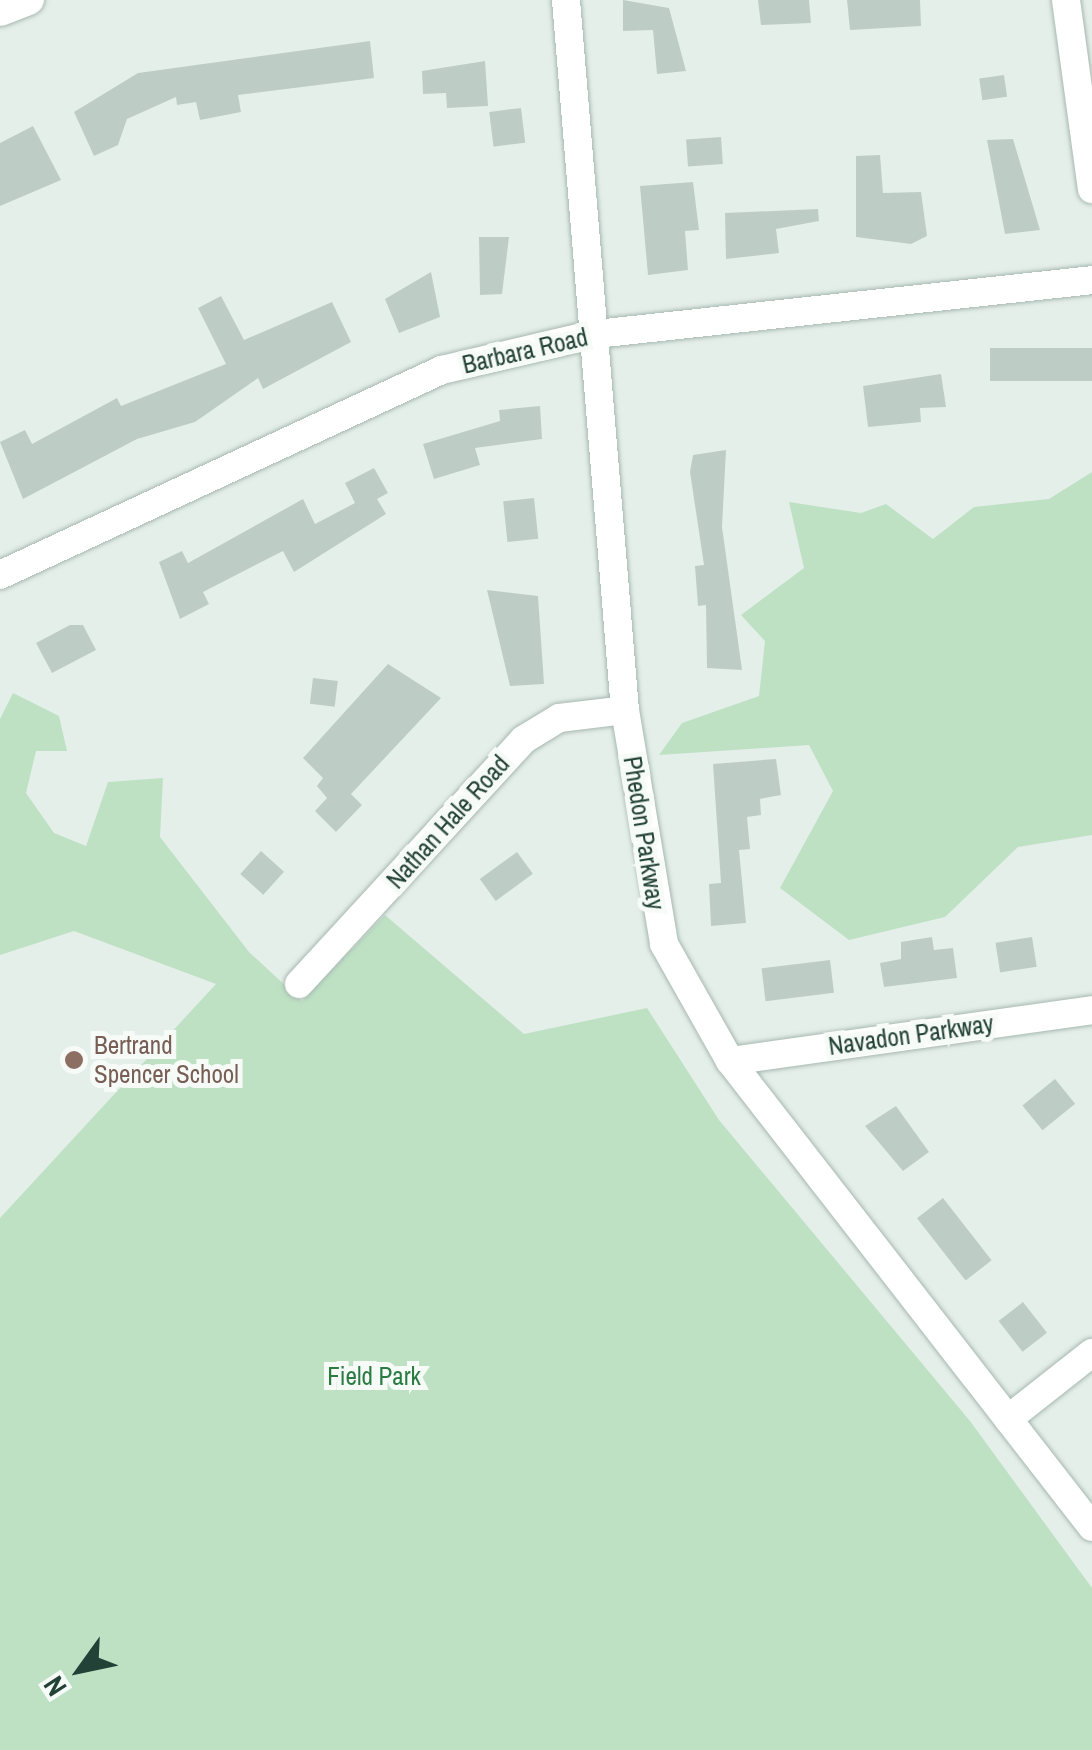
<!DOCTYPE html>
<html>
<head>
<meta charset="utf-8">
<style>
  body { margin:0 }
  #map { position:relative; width:1092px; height:1750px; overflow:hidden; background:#e5efea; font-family:"Archivo Narrow",sans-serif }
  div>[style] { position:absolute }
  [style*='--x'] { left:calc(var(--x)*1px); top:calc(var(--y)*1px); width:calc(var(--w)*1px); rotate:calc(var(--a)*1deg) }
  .green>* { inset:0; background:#bee1c4 }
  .building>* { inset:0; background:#bdcdc5; transform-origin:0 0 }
  .roads { filter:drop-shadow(0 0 2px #a7b8b1) drop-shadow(0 0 2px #a7b8b1) }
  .street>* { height:28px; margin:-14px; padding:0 14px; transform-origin:14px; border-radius:14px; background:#fff }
  .secondary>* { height:30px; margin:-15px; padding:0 15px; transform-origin:15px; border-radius:15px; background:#fff }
  .dots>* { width:28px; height:28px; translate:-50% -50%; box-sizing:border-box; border:5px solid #f6fbf8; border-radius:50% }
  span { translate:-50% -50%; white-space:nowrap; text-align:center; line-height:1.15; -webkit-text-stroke:10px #f6fbf8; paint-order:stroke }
  .street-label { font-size:25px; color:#234237 }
  .education-label { font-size:25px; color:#785e54 }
  .left { translate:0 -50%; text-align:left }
  .park-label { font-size:25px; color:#2a7c42 }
  .north { position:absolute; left:30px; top:1620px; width:100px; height:100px; -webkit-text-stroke:8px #f6fbf8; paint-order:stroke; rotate:237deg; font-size:28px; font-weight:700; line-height:40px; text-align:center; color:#234237 }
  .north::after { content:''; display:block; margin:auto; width:35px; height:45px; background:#234237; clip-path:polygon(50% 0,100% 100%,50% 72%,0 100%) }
</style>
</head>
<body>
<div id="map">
  <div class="green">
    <div style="clip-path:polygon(1092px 472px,1092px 835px,1018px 847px,945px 917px,849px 940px,780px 888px,833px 791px,809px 745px,659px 755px,682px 723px,759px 696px,765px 641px,741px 615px,804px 568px,789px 502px,861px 513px,886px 504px,933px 539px,974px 507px,1049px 499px)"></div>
    <div style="clip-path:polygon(13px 693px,59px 716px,67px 751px,36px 751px,26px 793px,54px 833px,86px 846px,108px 782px,163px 778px,160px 837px,249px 952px,302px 1001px,385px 915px,524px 1034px,647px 1008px,719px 1120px,970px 1421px,1092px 1588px,1092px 1750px,0 1750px,0 1218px,216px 984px,74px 931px,0 955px,0 719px)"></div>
  </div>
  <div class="building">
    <div style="clip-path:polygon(623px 0,669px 8px,686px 71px,657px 74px,653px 30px,623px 31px)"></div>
    <div style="clip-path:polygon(758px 0,809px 0,811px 23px,761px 25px)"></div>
    <div style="clip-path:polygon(847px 0,920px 0,921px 26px,850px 30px)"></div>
    <div style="clip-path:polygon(370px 41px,374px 78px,238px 95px,241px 112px,200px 120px,196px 102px,177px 105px,176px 97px,127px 119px,118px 145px,94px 156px,74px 112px,138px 73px)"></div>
    <div style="clip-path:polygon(485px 61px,488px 106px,447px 108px,446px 93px,423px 94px,422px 71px)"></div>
    <div style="left:1004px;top:75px;width:22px;height:25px;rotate:82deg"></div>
    <div style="left:521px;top:108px;width:35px;height:32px;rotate:83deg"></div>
    <div style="clip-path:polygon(33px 126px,61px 180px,0 206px,0 143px)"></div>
    <div style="left:721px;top:137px;width:27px;height:35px;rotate:86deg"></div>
    <div style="clip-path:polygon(1013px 139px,1040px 230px,1005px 234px,987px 140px)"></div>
    <div style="clip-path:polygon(880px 155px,883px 193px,921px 192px,927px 236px,911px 244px,856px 237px,856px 156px)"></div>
    <div style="clip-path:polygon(693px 182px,699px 230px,685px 231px,688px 270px,648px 275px,640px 186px)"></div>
    <div style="clip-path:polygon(818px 209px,819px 221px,776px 229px,779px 253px,726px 259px,725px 213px)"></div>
    <div style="clip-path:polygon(479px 237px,509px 237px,502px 294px,480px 295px)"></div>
    <div style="clip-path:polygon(431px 272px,440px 317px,399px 333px,385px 299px)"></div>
    <div style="clip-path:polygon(221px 296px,244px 340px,332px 302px,351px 342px,263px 389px,258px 378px,195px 422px,137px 439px,23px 499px,0 442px,25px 430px,32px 444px,117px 398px,121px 406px,226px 364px,198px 308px)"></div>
    <div style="left:1092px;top:348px;width:33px;height:102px;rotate:90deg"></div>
    <div style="clip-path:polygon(941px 374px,946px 407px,920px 408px,921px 422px,868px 427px,863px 386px)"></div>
    <div style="clip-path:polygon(540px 406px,542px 439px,475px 448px,480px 465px,434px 479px,423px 444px,500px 421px,499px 410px)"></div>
    <div style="clip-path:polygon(726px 450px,722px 527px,742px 670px,707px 668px,706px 605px,698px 606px,695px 566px,704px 565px,690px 472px,693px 455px)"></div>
    <div style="clip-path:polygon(374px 468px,388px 493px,377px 499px,386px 514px,294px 572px,283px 551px,203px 592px,209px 604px,180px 619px,159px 562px,182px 551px,188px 563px,303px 499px,315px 524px,355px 503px,345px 483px)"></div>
    <div style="left:534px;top:498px;width:41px;height:31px;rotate:84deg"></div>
    <div style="clip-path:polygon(487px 590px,538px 596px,544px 684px,510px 686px)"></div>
    <div style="clip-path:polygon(70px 625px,83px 625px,96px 650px,52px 673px,36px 643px)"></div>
    <div style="clip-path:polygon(388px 664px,441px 698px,351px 794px,362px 805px,336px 832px,315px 811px,327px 798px,317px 786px,323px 778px,303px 758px)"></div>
    <div style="left:313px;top:678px;width:25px;height:26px;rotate:7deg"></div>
    <div style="clip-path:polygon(776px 759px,781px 795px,760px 799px,761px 815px,747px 817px,750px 849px,739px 850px,746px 923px,711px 926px,709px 884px,721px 883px,713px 764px)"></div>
    <div style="left:261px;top:851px;width:31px;height:31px;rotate:42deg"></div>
    <div style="left:517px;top:852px;width:27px;height:46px;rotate:54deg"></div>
    <div style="clip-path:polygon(932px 937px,934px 950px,953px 948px,957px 978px,884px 987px,880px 963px,901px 959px,901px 942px)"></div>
    <div style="left:1032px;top:937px;width:30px;height:37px;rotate:81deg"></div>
    <div style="left:830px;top:960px;width:33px;height:69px;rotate:83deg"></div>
    <div style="left:1055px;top:1079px;width:32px;height:42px;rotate:51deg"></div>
    <div style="clip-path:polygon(896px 1106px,929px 1152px,903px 1171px,865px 1126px)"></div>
    <div style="left:943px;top:1198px;width:79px;height:33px;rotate:52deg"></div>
    <div style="left:1023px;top:1302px;width:39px;height:31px;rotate:52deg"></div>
  </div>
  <div class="roads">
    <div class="street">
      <div style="--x:566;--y:0;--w:712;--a:85.25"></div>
      <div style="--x:625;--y:710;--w:237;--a:80.5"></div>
      <div style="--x:664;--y:944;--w:134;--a:60.6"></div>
      <div style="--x:730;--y:1061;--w:590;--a:52.16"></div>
      <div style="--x:1066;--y:0;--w:191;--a:82.2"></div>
      <div style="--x:0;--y:575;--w:487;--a:-24.9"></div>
      <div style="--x:442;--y:370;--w:158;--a:-13.2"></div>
      <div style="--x:596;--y:334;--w:499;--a:-6.2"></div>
      <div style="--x:299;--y:984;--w:331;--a:-47.4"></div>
      <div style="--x:523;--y:740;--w:42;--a:-31.4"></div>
      <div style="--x:559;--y:718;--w:66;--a:-6.9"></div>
      <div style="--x:730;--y:1061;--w:366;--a:-8"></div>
      <div style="--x:1008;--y:1419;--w:107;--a:-38.2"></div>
    </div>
    <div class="secondary">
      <div style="--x:0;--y:11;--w:31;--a:-21"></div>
    </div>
  </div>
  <div class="dots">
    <div style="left:74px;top:1060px;background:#8d6e63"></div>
  </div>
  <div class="street-label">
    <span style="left:525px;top:351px;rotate:-13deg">Barbara Road</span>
    <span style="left:448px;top:822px;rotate:-48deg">Nathan Hale Road</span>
    <span style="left:644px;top:833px;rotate:81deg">Phedon Parkway</span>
    <span style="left:911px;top:1035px;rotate:-8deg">Navadon Parkway</span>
  </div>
  <div class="education-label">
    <span class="left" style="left:94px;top:1060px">Bertrand<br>Spencer School</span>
  </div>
  <div class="park-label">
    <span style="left:374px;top:1376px">Field Park</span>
  </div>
  <div class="north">N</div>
</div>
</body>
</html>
